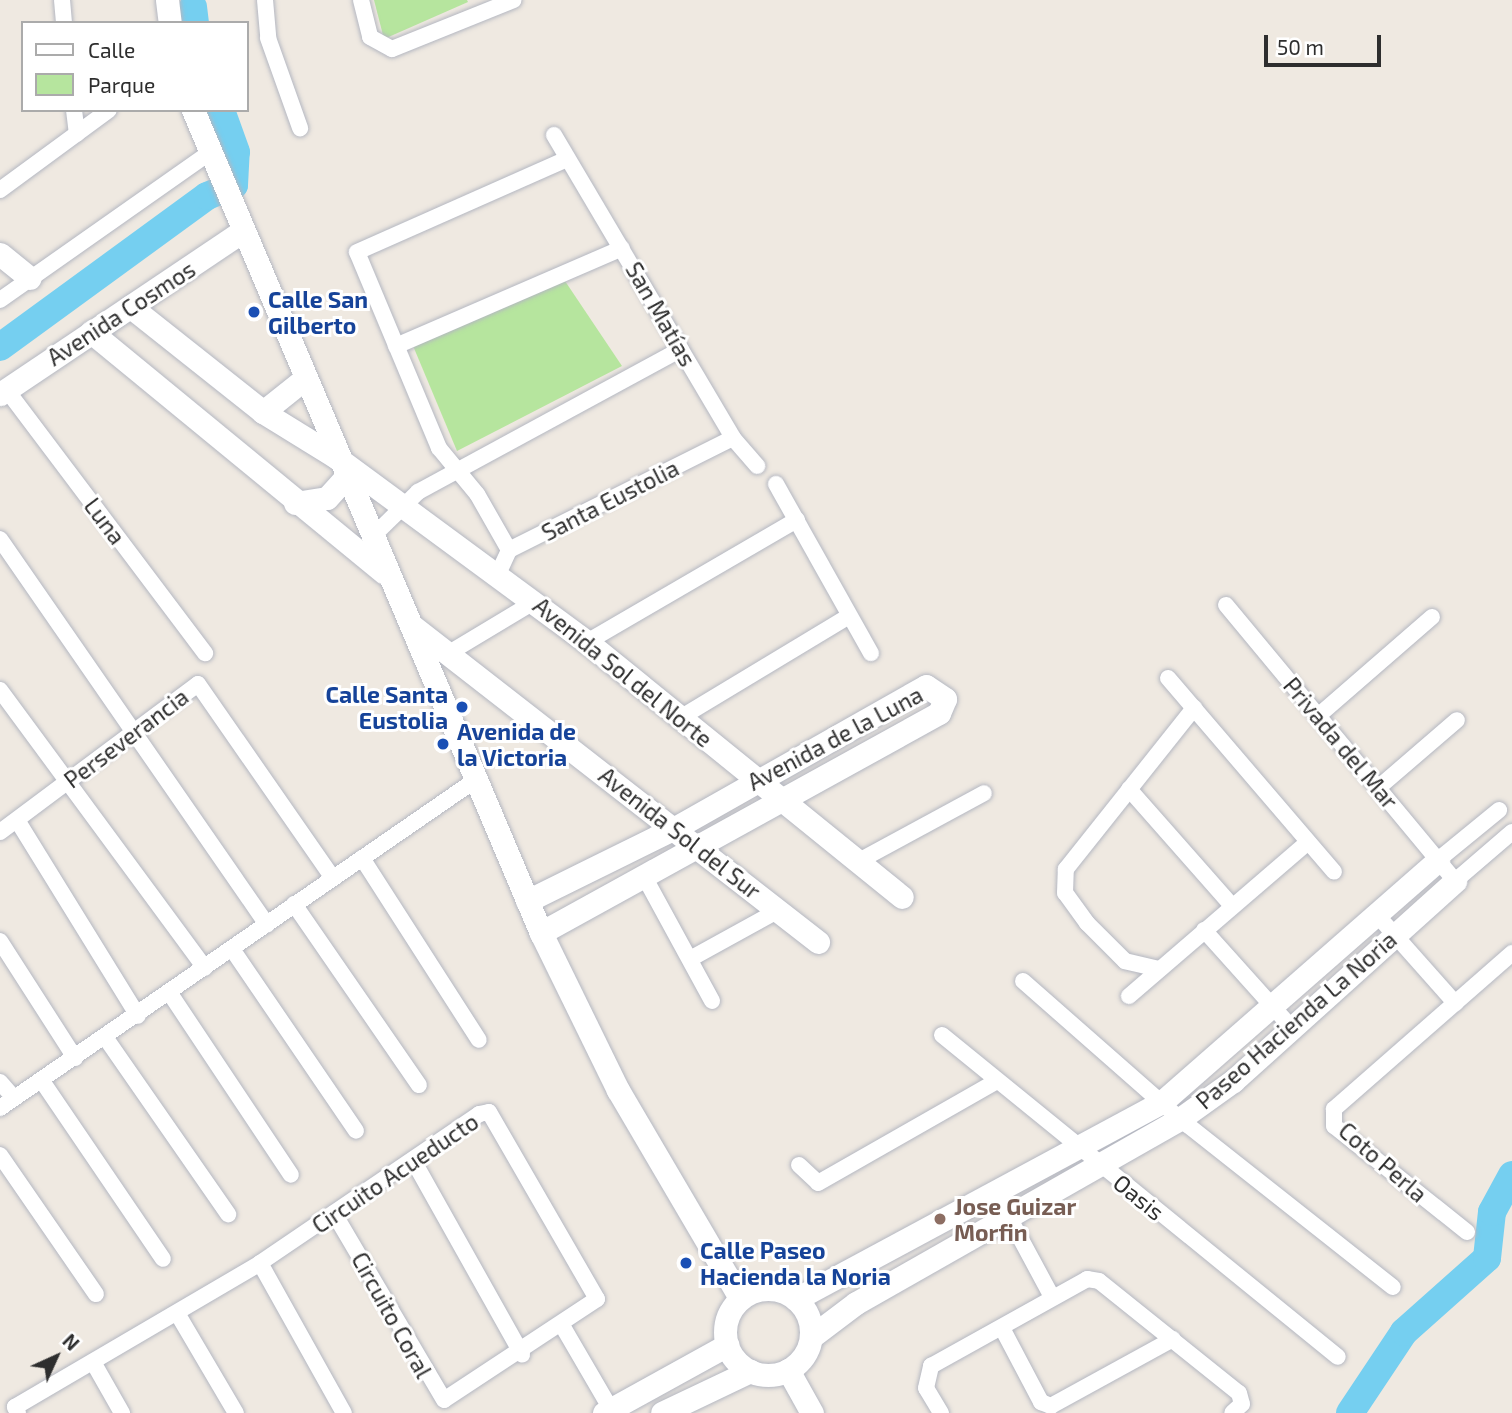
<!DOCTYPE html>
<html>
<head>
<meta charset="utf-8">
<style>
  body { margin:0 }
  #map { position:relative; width:1512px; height:1413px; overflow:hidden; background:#efe9e1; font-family:"Exo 2",sans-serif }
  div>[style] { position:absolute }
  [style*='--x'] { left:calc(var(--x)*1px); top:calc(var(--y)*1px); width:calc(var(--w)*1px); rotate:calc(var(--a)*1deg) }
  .green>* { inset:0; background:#b6e59e }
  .river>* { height:28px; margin:-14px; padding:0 14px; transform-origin:14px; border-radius:14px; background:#75cff0 }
  .roads { filter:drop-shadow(0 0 2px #b4b7c1) drop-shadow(0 0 2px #b4b7c1) }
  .street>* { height:16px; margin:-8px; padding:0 8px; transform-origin:8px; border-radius:8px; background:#fff }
  .secondary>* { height:23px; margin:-11.5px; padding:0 11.5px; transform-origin:11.5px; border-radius:11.5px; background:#fff }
  .secondary>.ring { margin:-11.5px; padding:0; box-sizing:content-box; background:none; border:23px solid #fff; border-radius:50% }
  .dots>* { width:19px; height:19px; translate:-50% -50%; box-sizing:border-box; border:4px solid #fff; border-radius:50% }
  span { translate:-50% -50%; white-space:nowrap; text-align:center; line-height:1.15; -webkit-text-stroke:6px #fff; paint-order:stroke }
  .transit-label { font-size:23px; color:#164399; font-weight:700 }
  .left { translate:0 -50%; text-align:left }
  .right { translate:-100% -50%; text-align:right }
  .street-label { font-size:23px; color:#2e2e2e }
  .education-label { font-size:23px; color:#785e54; font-weight:700 }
  .legend { position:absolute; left:21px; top:21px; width:228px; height:91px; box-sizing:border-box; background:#fff; border:2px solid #ababab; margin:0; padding:9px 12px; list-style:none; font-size:21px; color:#2e2e2e }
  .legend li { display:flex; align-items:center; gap:14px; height:35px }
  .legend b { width:35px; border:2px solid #ababab }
  .north { position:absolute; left:21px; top:1322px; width:70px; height:70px; -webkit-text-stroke:5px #fff; paint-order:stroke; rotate:45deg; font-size:19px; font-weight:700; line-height:28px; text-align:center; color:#2e2e2e }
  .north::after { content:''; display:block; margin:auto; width:24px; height:32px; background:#2e2e2e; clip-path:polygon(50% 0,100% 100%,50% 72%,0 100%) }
  .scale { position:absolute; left:1264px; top:35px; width:117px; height:32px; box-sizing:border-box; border:4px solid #2e2e2e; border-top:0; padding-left:9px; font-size:21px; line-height:24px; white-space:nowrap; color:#2e2e2e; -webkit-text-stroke:5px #fff; paint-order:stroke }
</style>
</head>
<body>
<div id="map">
  <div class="green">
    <div style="clip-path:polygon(374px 0,467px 0,468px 2px,384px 39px)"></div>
    <div style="clip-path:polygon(565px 281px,622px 366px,457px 451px,411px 341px)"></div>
  </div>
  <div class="river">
    <div style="--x:193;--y:7;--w:16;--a:83"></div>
    <div style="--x:0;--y:347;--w:256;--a:-36.1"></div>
    <div style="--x:207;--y:196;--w:29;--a:-22"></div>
    <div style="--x:234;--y:185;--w:33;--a:-87"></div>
    <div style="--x:236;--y:152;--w:45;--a:-109.7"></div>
    <div style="--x:1350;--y:1413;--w:97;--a:-56.3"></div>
    <div style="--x:1404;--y:1332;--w:111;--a:-41.7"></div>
    <div style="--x:1487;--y:1258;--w:46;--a:-83.8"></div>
    <div style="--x:1492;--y:1212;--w:42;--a:-61.6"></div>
  </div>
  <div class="roads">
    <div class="street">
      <div style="--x:62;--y:0;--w:23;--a:85"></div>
      <div style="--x:265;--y:0;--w:38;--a:85"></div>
      <div style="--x:268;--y:38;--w:96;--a:70.4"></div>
      <div style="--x:361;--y:0;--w:38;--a:76"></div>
      <div style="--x:370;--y:37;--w:25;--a:29"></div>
      <div style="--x:392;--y:49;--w:131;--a:-21.9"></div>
      <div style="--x:74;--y:110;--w:24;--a:83"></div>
      <div style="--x:554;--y:135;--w:352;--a:59.4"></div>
      <div style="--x:733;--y:438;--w:37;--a:49"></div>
      <div style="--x:0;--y:190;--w:135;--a:-36.3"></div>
      <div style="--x:0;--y:300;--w:256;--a:-35.1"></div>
      <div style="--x:396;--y:346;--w:246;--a:-23.4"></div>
      <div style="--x:6;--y:389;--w:331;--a:53"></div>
      <div style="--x:776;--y:484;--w:194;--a:60.7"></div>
      <div style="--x:371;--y:538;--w:66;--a:-44.4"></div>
      <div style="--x:418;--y:492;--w:299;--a:-28.5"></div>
      <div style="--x:0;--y:539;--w:469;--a:55.3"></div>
      <div style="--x:509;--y:550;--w:64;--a:-119.7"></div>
      <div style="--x:477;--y:494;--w:60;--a:-129.6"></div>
      <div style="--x:439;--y:448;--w:212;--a:-112.7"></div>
      <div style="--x:357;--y:252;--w:230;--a:-23.9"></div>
      <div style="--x:498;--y:574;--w:26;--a:-65"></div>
      <div style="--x:509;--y:550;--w:250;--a:-26.6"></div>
      <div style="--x:1226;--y:605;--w:359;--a:50.3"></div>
      <div style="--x:1455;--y:881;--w:75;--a:-40.7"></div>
      <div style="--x:587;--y:642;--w:243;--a:-30.2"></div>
      <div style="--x:449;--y:653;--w:99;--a:-31"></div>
      <div style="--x:1168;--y:678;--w:255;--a:49.4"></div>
      <div style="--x:0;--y:690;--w:345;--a:53.6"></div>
      <div style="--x:1318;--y:716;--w:151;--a:-41"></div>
      <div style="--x:680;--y:718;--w:197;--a:-31.1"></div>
      <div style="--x:1378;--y:788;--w:104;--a:-40.7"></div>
      <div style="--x:1129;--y:789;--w:156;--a:48.6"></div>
      <div style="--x:17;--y:820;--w:230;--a:58.3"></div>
      <div style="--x:0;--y:832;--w:247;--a:-36.8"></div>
      <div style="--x:198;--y:684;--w:235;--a:55.2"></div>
      <div style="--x:362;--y:858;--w:216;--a:57.3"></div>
      <div style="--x:1438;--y:860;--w:79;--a:-39.3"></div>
      <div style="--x:859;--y:861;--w:142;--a:-28.5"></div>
      <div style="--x:645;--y:878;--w:140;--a:61.4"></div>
      <div style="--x:294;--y:904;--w:220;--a:55.4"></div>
      <div style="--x:1377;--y:915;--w:118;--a:48.4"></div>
      <div style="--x:1204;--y:930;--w:132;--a:48.1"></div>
      <div style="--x:0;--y:941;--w:139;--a:57.3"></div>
      <div style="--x:232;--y:949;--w:220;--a:55.7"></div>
      <div style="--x:690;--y:959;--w:102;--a:-28.8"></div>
      <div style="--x:1159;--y:969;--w:35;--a:-167"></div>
      <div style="--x:1125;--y:961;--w:54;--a:-135"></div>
      <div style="--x:1087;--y:923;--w:37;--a:-126"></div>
      <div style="--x:1065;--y:893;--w:24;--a:-88"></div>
      <div style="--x:1066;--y:869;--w:206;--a:-51.5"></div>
      <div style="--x:1023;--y:981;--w:209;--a:41.3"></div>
      <div style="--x:1180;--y:1119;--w:271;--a:38.3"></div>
      <div style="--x:171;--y:995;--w:216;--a:56.3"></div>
      <div style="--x:1129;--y:996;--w:236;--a:-40.7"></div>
      <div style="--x:942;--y:1035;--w:510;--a:39.12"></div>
      <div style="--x:105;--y:1037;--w:216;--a:55.2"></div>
      <div style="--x:42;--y:1081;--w:215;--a:55.8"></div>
      <div style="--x:0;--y:1082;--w:18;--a:49"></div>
      <div style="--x:0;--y:1108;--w:579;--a:-34.6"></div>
      <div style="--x:0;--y:1155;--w:169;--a:55.4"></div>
      <div style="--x:413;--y:1160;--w:223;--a:60.7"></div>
      <div style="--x:799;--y:1165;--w:26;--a:43"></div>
      <div style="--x:818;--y:1183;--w:206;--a:-29.7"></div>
      <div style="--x:996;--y:1193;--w:118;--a:61.7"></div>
      <div style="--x:1467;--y:1232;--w:170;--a:-141.4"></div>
      <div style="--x:1334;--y:1126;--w:17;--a:-90"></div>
      <div style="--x:1334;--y:1109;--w:237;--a:-41.2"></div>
      <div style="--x:260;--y:1263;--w:265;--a:-34.2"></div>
      <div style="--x:479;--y:1114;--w:10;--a:-11"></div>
      <div style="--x:489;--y:1112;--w:216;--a:60"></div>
      <div style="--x:597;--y:1299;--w:183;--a:146.6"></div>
      <div style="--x:444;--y:1400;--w:217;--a:-120.5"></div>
      <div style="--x:177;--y:1313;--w:116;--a:59.5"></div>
      <div style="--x:563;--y:1327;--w:99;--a:59.8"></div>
      <div style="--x:1002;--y:1328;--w:84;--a:62.2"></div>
      <div style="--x:1041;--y:1402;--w:11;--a:22"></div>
      <div style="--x:1051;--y:1406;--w:139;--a:-28.8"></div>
      <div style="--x:93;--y:1362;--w:59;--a:60.4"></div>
      <div style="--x:18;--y:1413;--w:7;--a:-117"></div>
      <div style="--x:15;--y:1407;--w:284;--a:-30.4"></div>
      <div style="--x:260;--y:1263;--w:172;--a:60.8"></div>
      <div style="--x:941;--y:1413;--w:29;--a:-121"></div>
      <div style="--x:926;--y:1388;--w:23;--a:-77"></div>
      <div style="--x:931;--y:1366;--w:179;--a:-29.1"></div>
      <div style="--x:1087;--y:1279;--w:12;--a:9"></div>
      <div style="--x:1099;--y:1281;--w:179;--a:38.7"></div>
      <div style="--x:1239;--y:1393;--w:11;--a:75"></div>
      <div style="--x:1242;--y:1404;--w:13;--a:138"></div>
    </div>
    <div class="secondary">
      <div style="--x:167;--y:0;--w:23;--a:83"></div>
      <div style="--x:193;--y:110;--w:894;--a:67.08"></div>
      <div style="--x:541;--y:933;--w:175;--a:63.9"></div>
      <div style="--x:618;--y:1090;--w:241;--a:59.6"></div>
      <div style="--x:0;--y:254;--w:38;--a:39"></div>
      <div style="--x:132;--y:308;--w:167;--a:38.4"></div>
      <div style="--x:263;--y:412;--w:86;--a:31.7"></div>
      <div style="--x:336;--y:457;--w:312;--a:36.4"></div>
      <div style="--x:587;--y:642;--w:405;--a:39"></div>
      <div style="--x:91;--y:332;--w:378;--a:39.4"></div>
      <div style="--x:0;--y:394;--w:290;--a:-33.9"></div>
      <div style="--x:263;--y:412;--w:51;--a:-38.7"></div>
      <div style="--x:295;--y:503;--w:32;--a:-9"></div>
      <div style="--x:327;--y:498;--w:27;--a:-48"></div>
      <div style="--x:411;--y:625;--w:516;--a:37.91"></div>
      <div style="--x:527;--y:901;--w:165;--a:-26.3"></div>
      <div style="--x:675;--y:828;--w:288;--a:-29.5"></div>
      <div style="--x:926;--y:686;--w:23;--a:34"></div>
      <div style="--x:945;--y:699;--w:15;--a:113"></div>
      <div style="--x:939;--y:713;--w:455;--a:151.1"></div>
      <div class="ring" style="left:725px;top:1289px;width:63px;height:63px"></div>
      <div style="--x:796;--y:1299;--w:416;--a:-28.3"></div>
      <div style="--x:1162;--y:1102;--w:367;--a:-41.2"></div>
      <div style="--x:811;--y:1337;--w:56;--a:-37.1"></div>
      <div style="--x:856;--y:1303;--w:373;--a:-29.6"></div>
      <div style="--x:1180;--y:1119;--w:65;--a:-35.6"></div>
      <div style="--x:1233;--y:1081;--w:299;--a:-42"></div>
      <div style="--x:788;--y:1370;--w:49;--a:60.8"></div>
      <div style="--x:604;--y:1413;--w:141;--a:-28.9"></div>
      <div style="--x:662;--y:1413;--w:98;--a:-25.5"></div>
    </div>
  </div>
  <div class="dots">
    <div style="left:254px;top:312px;background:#1a4fb4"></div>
    <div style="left:462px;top:707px;background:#1a4fb4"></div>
    <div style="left:443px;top:744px;background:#1a4fb4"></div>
    <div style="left:940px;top:1219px;background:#8d6e63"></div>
    <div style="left:686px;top:1263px;background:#1a4fb4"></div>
  </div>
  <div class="transit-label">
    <span class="left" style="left:268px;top:312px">Calle San<br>Gilberto</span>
    <span class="right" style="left:448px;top:707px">Calle Santa<br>Eustolia</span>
    <span class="left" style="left:457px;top:744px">Avenida de<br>la Victoria</span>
    <span class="left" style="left:700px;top:1263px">Calle Paseo<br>Hacienda la Noria</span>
  </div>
  <div class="street-label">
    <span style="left:121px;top:313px;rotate:-33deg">Avenida Cosmos</span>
    <span style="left:661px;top:314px;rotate:60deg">San Matías</span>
    <span style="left:610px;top:500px;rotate:-27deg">Santa Eustolia</span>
    <span style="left:105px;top:521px;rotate:53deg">Luna</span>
    <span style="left:623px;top:672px;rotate:39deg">Avenida Sol del Norte</span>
    <span style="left:126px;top:738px;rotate:-37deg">Perseverancia</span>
    <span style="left:835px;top:738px;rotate:-28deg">Avenida de la Luna</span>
    <span style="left:1341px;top:743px;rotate:50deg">Privada del Mar</span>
    <span style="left:680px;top:833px;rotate:38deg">Avenida Sol del Sur</span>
    <span style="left:1296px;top:1020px;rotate:-41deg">Paseo Hacienda La Noria</span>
    <span style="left:1383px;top:1162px;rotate:41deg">Coto Perla</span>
    <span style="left:395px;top:1173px;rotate:-34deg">Circuito Acueducto</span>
    <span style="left:1139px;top:1197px;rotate:39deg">Oasis</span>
    <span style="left:392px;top:1315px;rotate:61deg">Circuito Coral</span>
  </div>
  <div class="education-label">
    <span class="left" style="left:954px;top:1219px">Jose Guizar<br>Morfin</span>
  </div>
  <ul class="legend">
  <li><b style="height:9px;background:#fff"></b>Calle</li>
  <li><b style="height:19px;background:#b6e59e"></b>Parque</li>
  </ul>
  <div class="north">N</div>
  <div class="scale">50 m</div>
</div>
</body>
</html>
